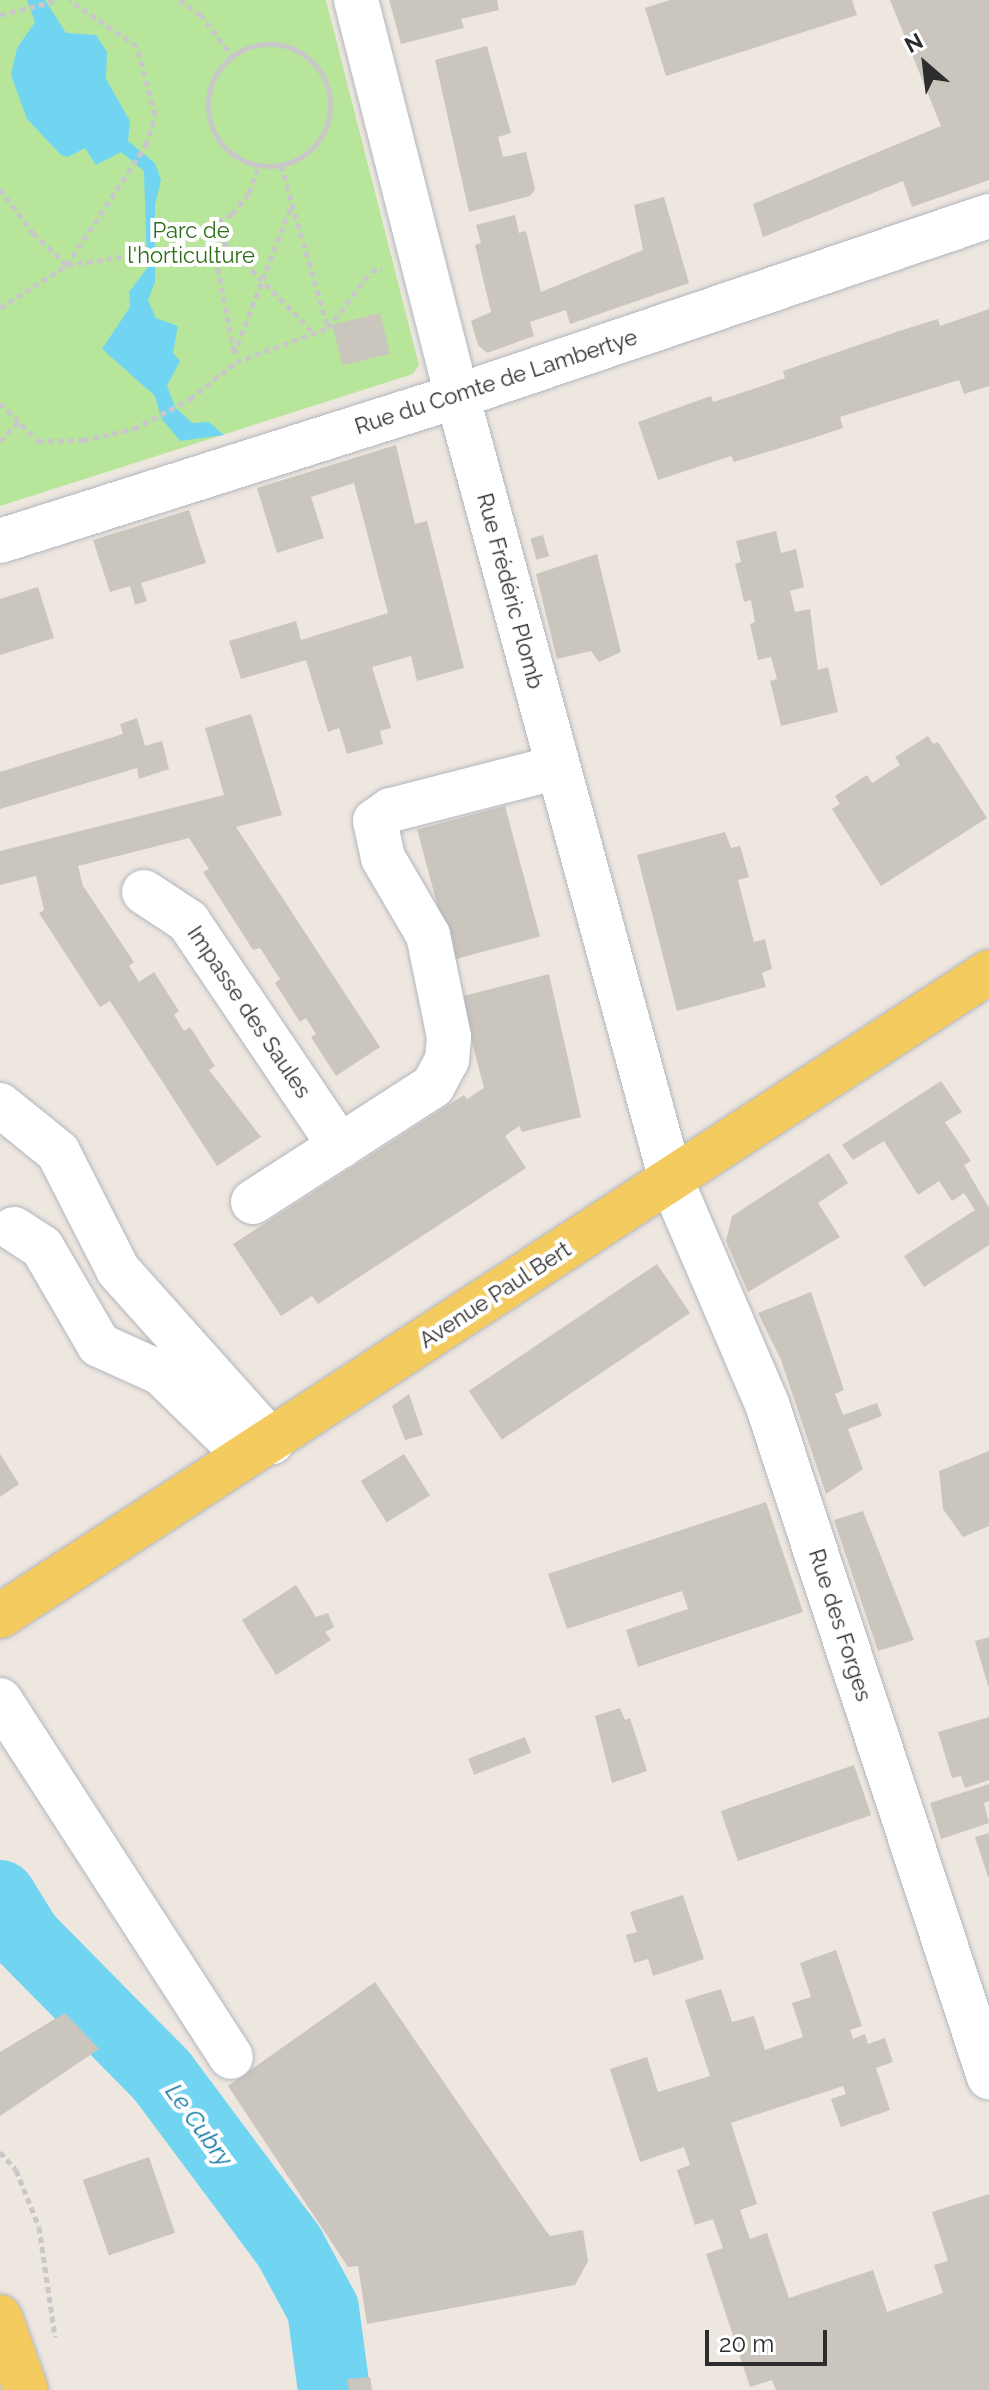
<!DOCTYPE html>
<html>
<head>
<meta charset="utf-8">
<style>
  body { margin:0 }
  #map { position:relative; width:989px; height:2390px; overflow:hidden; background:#eee7df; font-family:Raleway,sans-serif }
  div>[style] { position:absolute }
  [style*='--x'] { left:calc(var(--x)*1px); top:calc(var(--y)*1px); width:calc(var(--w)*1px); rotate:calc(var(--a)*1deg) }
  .green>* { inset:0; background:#b7e69b }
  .water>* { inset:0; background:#71d5f2 }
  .river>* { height:72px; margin:-36px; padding:0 36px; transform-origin:36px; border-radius:36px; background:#71d5f2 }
  .building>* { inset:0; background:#cac5bd; transform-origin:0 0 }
  .path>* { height:5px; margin-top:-2.5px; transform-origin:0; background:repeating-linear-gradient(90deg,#c8c8c8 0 6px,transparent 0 10px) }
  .path>.ring { margin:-2.5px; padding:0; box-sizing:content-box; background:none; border:5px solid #c8c8c8; border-radius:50% }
  .roads { filter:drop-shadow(0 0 2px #b3b6c0) drop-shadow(0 0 2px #b3b6c0) }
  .minor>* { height:44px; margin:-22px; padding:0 22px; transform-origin:22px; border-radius:22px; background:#fff }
  .major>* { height:44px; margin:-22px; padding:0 22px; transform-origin:22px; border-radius:22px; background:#f4cb5e }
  span { translate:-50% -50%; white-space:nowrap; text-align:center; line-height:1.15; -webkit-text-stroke:8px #fff; paint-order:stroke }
  .park-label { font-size:22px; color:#2e6d19 }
  .street-label { font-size:22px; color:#2d2d2d }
  .water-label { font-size:24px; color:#0a75a3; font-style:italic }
  .north { position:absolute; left:885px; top:24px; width:80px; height:80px; -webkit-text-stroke:6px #fff; paint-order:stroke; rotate:332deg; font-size:22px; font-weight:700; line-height:32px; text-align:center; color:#2d2d2d }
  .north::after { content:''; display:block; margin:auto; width:28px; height:36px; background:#2d2d2d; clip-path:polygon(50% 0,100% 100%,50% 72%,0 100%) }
  .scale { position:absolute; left:705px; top:2330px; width:122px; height:36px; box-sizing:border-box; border:4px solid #2d2d2d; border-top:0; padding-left:10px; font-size:24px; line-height:28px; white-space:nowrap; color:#2d2d2d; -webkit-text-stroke:6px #fff; paint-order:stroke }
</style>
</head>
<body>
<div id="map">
  <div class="green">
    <div style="clip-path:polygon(0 0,326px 0,419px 365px,413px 374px,0 506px)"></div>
  </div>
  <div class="water">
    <div style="clip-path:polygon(27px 0,45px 0,66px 33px,96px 35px,107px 52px,106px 79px,130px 121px,128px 141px,155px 163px,161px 180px,155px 205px,155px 282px,148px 300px,156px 318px,178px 326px,173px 353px,180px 361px,167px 386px,175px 407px,192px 423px,209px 422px,224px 435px,180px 441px,161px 418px,155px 396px,102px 349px,130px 307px,129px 292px,147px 268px,144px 171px,121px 152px,96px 165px,85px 148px,68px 157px,61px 155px,27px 119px,11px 75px,17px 48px,35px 22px)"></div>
  </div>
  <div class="river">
    <div style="--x:0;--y:1896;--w:49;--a:58.2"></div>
    <div style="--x:26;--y:1938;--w:194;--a:45.4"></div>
    <div style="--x:162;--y:2076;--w:214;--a:53.3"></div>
    <div style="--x:290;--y:2248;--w:69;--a:61.6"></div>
    <div style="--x:323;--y:2309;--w:82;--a:82.3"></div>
  </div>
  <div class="building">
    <div style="clip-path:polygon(389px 0,497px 0,499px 10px,461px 19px,464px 28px,401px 44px)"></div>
    <div style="clip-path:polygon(670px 0,852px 0,857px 15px,666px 76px,645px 8px)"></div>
    <div style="clip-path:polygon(890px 0,989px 0,989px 180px,912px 207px,903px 181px,763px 237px,753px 204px,941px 126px)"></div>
    <div style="clip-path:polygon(487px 46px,511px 133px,498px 137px,503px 157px,526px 152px,535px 189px,530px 196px,469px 212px,435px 60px)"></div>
    <div style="clip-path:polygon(664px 197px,689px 283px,570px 324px,566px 310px,530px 322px,534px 336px,487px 353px,478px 345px,471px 321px,491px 312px,475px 245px,481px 243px,476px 225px,515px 215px,519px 233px,526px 231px,541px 292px,643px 250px,634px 205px)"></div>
    <div style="clip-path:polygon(989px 309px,989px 386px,964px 394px,959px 380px,840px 417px,843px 428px,807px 440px,734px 462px,731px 456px,658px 480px,638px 422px,711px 396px,713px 402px,750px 390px,785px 378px,783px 371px,899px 331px,938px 319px,940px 326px)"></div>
    <div style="left:380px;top:313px;width:42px;height:49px;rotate:76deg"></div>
    <div style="clip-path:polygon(396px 445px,415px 524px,427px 521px,464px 668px,417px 681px,411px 656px,372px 667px,391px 728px,380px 731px,383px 744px,347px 754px,339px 728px,328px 732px,306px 660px,241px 679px,229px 641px,296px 621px,301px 640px,388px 613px,354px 483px,311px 497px,324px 538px,277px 553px,257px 488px)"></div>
    <div style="clip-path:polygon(189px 510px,206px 563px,141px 583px,147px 601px,135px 605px,130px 586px,110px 592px,93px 540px)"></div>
    <div style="clip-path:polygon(776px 531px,781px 553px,796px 549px,804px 587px,790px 591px,795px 612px,810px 609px,818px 670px,828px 667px,838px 712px,781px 726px,770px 681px,777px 679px,771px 657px,758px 660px,750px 624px,755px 622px,751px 600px,744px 602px,735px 564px,741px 562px,736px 541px)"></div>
    <div style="left:543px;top:535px;width:22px;height:13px;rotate:74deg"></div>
    <div style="clip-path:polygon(597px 554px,621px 652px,599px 662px,591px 651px,557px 659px,536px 574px)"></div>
    <div style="clip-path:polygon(38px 587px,54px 638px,0 655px,0 599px)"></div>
    <div style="clip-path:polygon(251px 714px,282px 815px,236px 827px,380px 1047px,336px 1076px,311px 1037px,316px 1034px,306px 1018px,300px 1022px,275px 983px,280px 979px,260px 948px,253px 950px,203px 872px,209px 869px,189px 838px,78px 866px,83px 886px,134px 962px,129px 966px,139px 982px,154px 972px,179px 1011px,174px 1015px,184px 1031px,190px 1027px,215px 1066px,209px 1070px,261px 1137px,217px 1166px,110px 1001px,100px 1007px,39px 913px,44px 910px,36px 876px,0 885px,0 851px,224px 795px,205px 728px)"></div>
    <div style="clip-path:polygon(137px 718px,145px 746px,162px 741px,169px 769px,139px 779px,137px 768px,0 809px,0 772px,123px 734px,120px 724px)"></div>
    <div style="clip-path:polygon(928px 736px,933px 744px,938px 742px,987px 818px,881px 886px,832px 809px,840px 804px,835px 796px,867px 775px,872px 783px,900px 765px,895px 757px)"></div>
    <div style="left:505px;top:806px;width:135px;height:91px;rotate:75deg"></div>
    <div style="clip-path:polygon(725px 832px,731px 848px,740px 846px,749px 877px,738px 880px,754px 942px,765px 939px,772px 969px,762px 973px,766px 987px,677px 1011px,637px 855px)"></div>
    <div style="clip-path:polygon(549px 974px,581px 1117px,522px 1132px,519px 1126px,505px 1136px,526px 1168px,318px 1304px,312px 1296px,281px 1316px,233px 1244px,464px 1095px,467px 1099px,484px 1088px,460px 997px)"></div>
    <div style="clip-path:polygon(941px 1081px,962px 1112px,945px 1122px,971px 1161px,964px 1165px,989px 1208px,989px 1245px,924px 1287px,904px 1256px,975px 1210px,964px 1193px,952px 1201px,939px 1181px,918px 1195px,884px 1141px,853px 1160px,842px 1145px)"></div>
    <div style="clip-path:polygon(829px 1153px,848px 1183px,818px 1203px,840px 1237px,748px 1292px,726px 1241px,732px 1216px)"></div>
    <div style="left:657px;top:1264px;width:59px;height:227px;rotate:56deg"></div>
    <div style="clip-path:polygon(811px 1292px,844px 1390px,835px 1394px,843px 1415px,877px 1403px,882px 1416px,848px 1429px,863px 1469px,826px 1494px,781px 1360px,758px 1313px)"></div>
    <div style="clip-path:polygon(409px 1394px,423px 1435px,405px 1440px,392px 1406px)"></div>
    <div style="clip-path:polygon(989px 1451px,989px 1526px,963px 1537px,943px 1509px,939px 1471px)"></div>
    <div style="clip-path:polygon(0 1454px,19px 1484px,0 1497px)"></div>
    <div style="left:404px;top:1454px;width:49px;height:51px;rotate:58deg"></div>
    <div style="clip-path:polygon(766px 1502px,803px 1612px,638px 1667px,626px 1630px,688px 1609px,682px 1591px,567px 1629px,548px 1574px)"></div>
    <div style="clip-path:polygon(863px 1511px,914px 1640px,878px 1651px,834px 1520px)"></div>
    <div style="clip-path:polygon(296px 1585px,316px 1617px,328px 1613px,334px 1627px,325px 1632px,331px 1640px,276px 1675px,242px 1620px)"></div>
    <div style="clip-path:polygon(989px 1637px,989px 1686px,988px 1686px,975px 1641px)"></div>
    <div style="clip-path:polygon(620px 1708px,625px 1720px,630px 1718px,647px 1771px,612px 1783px,595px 1716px)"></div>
    <div style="clip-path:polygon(989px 1717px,989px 1780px,965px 1788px,961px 1776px,952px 1778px,938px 1732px)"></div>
    <div style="left:525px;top:1737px;width:17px;height:61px;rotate:69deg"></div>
    <div style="left:854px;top:1765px;width:53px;height:141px;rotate:71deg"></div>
    <div style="clip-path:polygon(989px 1784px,989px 1801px,984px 1803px,989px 1823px,941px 1839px,930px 1803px)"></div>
    <div style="clip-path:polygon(989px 1833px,989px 1877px,988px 1877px,975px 1837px)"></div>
    <div style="clip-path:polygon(683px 1895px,704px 1959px,653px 1976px,648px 1959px,634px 1963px,626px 1935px,637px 1932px,630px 1912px)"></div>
    <div style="clip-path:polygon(836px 1950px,862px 2026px,850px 2030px,853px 2039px,865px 2034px,868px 2044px,885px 2038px,893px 2062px,876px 2068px,890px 2110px,841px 2127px,831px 2099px,846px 2094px,843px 2086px,731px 2123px,757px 2204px,740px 2210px,750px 2239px,767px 2233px,789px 2298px,873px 2270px,887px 2312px,943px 2293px,934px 2265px,948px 2261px,932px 2212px,989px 2194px,989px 2390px,776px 2390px,772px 2380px,750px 2387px,706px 2254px,723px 2248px,713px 2219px,695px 2225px,677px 2170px,690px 2165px,684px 2147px,640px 2162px,610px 2069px,647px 2057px,658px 2092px,710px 2076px,685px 2000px,721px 1989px,732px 2022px,754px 2016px,765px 2050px,803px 2037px,792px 2003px,811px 1997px,800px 1963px)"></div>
    <div style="clip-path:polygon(375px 1982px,546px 2231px,550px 2236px,583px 2230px,588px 2261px,575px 2285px,367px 2324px,358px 2266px,348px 2267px,228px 2086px)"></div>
    <div style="clip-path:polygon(65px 2013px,99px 2049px,0 2116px,0 2052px)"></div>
    <div style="left:149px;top:2157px;width:80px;height:70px;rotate:71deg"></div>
    <div style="clip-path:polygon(370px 2377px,372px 2390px,349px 2390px,347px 2379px)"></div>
  </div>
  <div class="path">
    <div style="--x:179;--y:0;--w:25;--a:34"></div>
    <div style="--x:200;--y:14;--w:53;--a:52.7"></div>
    <div style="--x:0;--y:15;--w:60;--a:-14.5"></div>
    <div class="ring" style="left:208px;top:44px;width:117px;height:117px"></div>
    <div style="--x:281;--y:165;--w:170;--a:73.9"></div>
    <div style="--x:0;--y:189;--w:55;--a:53.1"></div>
    <div style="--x:33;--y:233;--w:47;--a:43.3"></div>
    <div style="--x:67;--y:265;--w:144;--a:-56.6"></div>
    <div style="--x:146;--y:145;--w:31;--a:-73"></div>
    <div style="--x:155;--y:115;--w:71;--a:-104.6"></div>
    <div style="--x:137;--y:46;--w:82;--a:-145.9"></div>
    <div style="--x:209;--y:227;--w:149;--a:45.3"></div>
    <div style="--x:210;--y:228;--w:126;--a:79"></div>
    <div style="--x:0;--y:308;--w:80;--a:-32.7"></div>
    <div style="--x:67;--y:265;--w:95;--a:-8.5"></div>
    <div style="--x:161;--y:251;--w:54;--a:-26.6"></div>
    <div style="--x:209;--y:227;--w:26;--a:-29"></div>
    <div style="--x:232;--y:214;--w:27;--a:-51"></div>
    <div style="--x:249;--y:193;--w:30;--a:-70"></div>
    <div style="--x:234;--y:354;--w:159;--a:-68.9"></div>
    <div style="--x:0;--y:403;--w:54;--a:45"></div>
    <div style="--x:38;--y:441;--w:45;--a:-1.3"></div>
    <div style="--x:83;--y:440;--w:52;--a:-12.2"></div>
    <div style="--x:134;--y:429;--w:64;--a:-28.2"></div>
    <div style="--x:190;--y:399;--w:59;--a:-38.8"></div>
    <div style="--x:236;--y:362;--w:98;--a:-20.3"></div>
    <div style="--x:328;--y:328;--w:71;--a:-53"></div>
    <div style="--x:371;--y:271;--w:12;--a:-14"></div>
    <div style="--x:0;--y:441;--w:27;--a:-45"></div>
    <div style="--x:0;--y:2152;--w:24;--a:48"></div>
    <div style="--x:16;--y:2170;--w:61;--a:68"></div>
    <div style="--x:39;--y:2227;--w:111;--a:81.7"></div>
  </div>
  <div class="roads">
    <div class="minor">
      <div style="--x:356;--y:0;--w:381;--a:75.7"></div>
      <div style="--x:450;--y:369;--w:841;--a:74.76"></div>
      <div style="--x:671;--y:1180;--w:244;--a:66.8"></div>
      <div style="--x:767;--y:1404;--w:709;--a:71.74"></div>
      <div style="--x:0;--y:541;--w:480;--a:-17.6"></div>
      <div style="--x:458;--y:396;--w:561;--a:-18.73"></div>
      <div style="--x:144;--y:892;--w:53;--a:33.4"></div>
      <div style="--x:188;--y:921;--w:272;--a:56"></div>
      <div style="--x:0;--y:1105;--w:75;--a:39"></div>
      <div style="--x:58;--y:1152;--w:132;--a:63"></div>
      <div style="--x:118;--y:1270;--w:231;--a:48.2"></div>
      <div style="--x:253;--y:1202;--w:214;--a:-32.8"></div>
      <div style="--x:433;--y:1086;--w:30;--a:-62"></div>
      <div style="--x:447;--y:1060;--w:23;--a:-85"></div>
      <div style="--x:449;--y:1037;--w:104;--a:-101.6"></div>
      <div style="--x:428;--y:935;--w:89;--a:-120.3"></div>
      <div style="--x:383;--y:858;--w:38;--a:-102"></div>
      <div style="--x:375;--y:821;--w:19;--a:-35"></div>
      <div style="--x:391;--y:810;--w:172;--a:-14.4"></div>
      <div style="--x:14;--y:1229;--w:33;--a:33"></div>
      <div style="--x:42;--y:1247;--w:113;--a:59.8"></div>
      <div style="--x:99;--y:1345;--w:68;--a:24.3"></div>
      <div style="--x:161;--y:1373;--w:103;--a:44.2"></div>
      <div style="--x:0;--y:1700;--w:425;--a:57.1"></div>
    </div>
    <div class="major">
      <div style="--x:0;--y:1616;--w:1180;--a:-33.07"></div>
      <div style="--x:0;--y:2317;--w:77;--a:70.4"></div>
    </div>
  </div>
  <div class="park-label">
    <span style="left:191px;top:243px">Parc de<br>l'horticulture</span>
  </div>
  <div class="street-label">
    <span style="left:496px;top:382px;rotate:-18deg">Rue du Comte de Lambertye</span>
    <span style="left:510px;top:591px;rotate:75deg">Rue Frédéric Plomb</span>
    <span style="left:249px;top:1012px;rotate:56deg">Impasse des Saules</span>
    <span style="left:495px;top:1295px;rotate:-33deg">Avenue Paul Bert</span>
    <span style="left:840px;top:1625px;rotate:72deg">Rue des Forges</span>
  </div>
  <div class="water-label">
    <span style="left:199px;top:2125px;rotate:54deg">Le Cubry</span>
  </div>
  <div class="north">N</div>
  <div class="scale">20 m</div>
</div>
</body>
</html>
